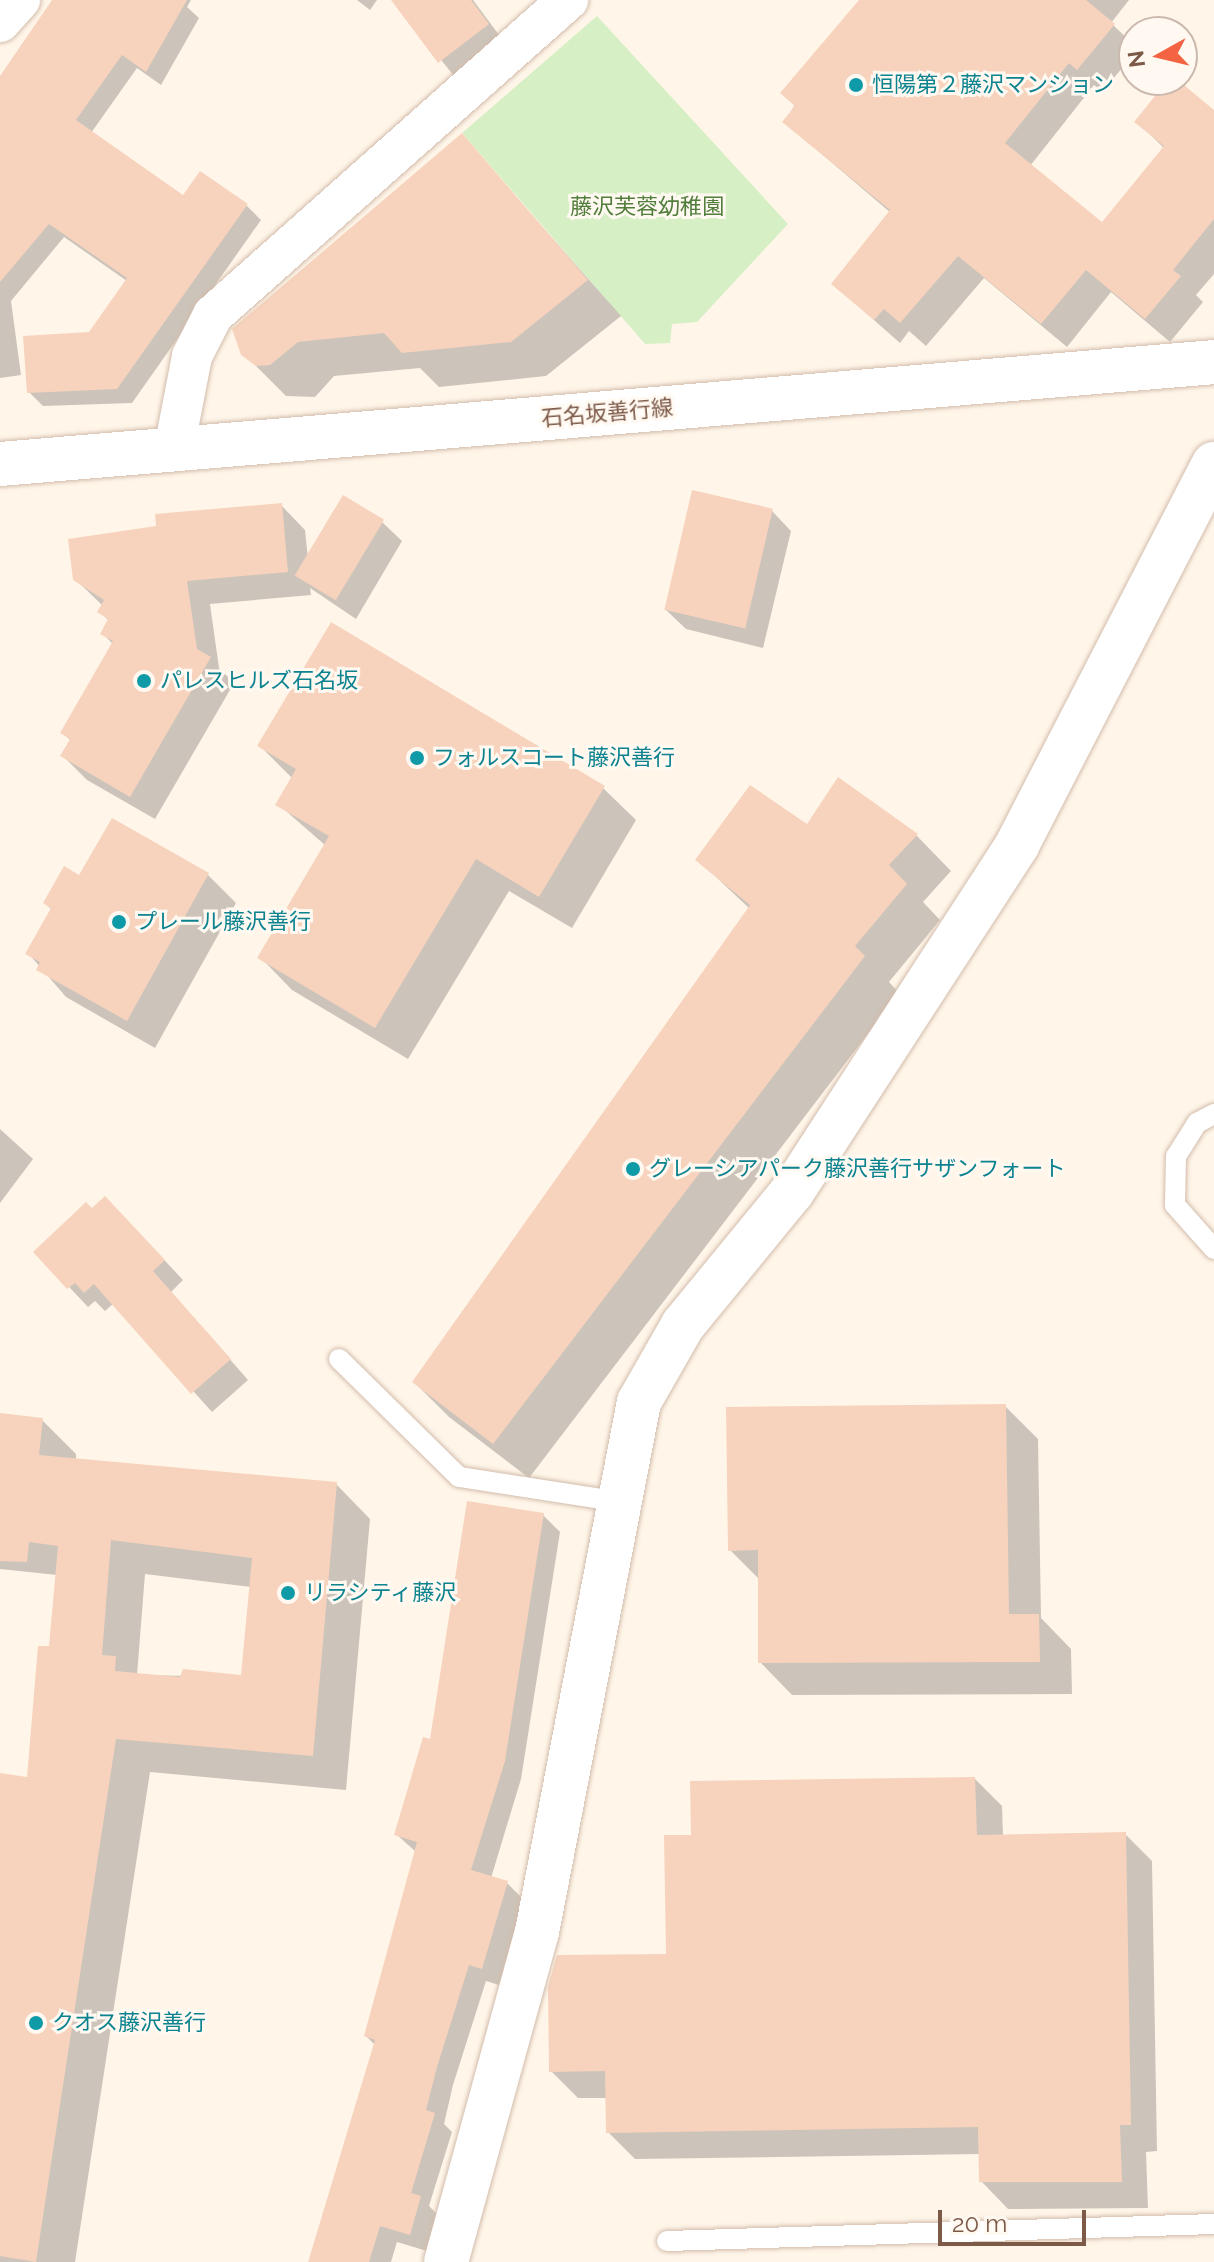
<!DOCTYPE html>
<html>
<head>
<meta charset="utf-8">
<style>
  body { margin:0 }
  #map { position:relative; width:1214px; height:2262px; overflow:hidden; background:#fff6e9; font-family:Raleway,"Noto Sans JP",sans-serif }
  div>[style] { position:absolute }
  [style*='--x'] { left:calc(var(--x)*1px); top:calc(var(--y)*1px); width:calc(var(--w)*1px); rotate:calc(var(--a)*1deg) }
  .green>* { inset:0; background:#d7efc5 }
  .shadow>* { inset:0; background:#0003 }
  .building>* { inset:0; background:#f7d3bd; transform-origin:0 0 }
  .roads { filter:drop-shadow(0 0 2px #d3bcac) drop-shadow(0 0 2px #d3bcac) }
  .service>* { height:20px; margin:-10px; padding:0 10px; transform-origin:10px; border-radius:10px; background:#fff }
  .minor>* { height:40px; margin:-20px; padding:0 20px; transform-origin:20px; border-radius:20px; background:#fff }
  .tertiary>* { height:44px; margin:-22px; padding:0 22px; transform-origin:22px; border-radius:22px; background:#fff }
  .dots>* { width:22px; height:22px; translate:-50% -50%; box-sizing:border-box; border:4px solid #fff9f2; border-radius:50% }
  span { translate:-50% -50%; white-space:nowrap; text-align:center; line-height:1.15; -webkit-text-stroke:6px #fff9f2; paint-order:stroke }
  .culture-label { font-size:22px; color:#0d838f }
  .left { translate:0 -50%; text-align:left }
  .park-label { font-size:22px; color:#527e3c }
  .street-label { font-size:22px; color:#7d5a48 }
  .north { position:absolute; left:1118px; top:16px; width:80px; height:80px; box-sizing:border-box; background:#fff9f2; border:2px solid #cbb9ae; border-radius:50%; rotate:262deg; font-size:22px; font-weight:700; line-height:32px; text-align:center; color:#7d5a48 }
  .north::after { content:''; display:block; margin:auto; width:28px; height:36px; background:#f56442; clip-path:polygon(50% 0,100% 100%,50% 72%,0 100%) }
  .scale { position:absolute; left:938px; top:2210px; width:148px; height:36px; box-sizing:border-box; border:4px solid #7d5a48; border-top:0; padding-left:10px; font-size:24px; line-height:28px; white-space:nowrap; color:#7d5a48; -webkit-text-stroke:6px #fff9f2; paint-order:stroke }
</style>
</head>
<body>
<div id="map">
  <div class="green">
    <div style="clip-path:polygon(597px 16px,788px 224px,697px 322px,672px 324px,670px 343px,645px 344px,462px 133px)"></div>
  </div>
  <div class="shadow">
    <div style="clip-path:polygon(89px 0,191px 0,187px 7px,199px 18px,161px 85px,137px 68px,91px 133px,183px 198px,246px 205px,261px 220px,132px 403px,43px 406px,29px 392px,90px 334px,127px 281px,64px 237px,11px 301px,21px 375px,0 378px,0 79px)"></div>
    <div style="clip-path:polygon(357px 0,377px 0,370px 10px)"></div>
    <div style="clip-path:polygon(393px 0,473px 0,502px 39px,454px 76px)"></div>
    <div style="clip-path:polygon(862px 0,1129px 0,1111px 23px,1134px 45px,1134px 54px,1102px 92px,1094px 85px,1030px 166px,1103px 225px,1165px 149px,1137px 122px,1171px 80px,1214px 112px,1214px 274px,1196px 295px,1203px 302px,1170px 342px,1111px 292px,1067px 347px,984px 278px,926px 346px,909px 331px,900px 343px,833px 284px,891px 213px,784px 122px)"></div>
    <div style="clip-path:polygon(462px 136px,621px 316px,546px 376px,439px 387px,420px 368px,334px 376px,315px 397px,286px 396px,250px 360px)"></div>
    <div style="clip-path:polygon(281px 505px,305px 530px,308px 559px,382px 522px,402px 541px,356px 619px,310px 588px,311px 595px,210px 604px,219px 668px,234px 683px,155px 819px,87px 780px,63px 756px,71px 741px,63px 733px,114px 645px,102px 633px,109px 621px,99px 611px,103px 606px,75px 579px)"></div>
    <div style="clip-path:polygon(772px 511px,791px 531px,763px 648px,686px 629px,666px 610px)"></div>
    <div style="clip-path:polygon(260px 746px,603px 788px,636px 820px,572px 928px,509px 891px,408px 1059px,292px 990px,260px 957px,326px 846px,278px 804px,293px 779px)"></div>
    <div style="clip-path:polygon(839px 780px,917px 836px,951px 871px,923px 902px,940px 920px,889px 982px,899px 993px,529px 1478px,449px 1417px,414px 1382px,750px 909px,698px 860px,807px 827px)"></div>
    <div style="clip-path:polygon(208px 875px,236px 903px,155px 1048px,66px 997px,28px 953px,52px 910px,45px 903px,80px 877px)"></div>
    <div style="clip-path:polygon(0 1129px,33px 1159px,0 1203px)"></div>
    <div style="clip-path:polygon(92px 1211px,125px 1218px,183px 1280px,171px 1292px,248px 1380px,212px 1412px,114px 1303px,105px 1311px,95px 1301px,88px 1307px,36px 1252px)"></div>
    <div style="clip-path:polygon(1005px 1406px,1038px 1439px,1041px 1618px,1071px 1649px,1072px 1694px,792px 1695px,760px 1662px,760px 1580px,730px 1550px)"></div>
    <div style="clip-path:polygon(evenodd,0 1415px,42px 1420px,76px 1454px,76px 1460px,336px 1484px,370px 1519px,346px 1790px,150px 1772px,75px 2262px,0 2262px,0 1775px,28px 1779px,51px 1648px,57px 1575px,0 1569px,0 1415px,145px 1574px,251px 1587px,243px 1677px,137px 1675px,145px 1574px)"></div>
    <div style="clip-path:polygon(543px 1515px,560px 1532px,521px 1779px,491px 1878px,507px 1883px,524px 1900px,499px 1985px,486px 1981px,453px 2085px,444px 2124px,452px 2132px,429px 2206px,438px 2215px,427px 2251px,397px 2242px,391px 2262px,310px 2262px,375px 2045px,366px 2036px,416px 1852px,396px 1834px,431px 1742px)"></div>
    <div style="clip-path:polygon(975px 1779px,1002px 1806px,1003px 1836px,1125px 1834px,1152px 1861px,1157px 2151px,1146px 2152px,1148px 2208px,1008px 2209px,981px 2181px,980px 2154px,635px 2159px,608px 2132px,607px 2098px,578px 2098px,551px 2071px,668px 1956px,693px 1837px)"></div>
  </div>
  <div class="building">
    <div style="clip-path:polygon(52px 0,187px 0,146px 72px,122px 55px,76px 120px,183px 195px,200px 171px,248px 204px,117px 389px,27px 393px,23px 336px,89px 332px,127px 278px,49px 224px,0 282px,0 76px)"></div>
    <div style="clip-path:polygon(391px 0,471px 0,489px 24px,438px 63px)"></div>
    <div style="clip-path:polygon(859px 0,1086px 0,1115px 24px,1077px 70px,1069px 63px,1005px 143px,1102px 222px,1164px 146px,1134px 122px,1168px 80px,1178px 80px,1214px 110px,1214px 219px,1173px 270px,1181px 276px,1145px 319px,1086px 270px,1041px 324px,958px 256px,900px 323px,884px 309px,874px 320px,831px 284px,890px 210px,782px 122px,795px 106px,780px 93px)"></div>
    <div style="clip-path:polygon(462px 133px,588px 280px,511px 342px,402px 353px,384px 333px,298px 342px,270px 365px,256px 366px,241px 355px,232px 329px)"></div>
    <div style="left:692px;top:490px;width:83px;height:123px;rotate:13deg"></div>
    <div style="left:343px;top:495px;width:48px;height:94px;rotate:31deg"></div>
    <div style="clip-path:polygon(282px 503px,288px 572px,187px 581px,197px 649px,211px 657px,130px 797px,60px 756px,70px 739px,60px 733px,113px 641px,100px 634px,108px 619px,97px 612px,104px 600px,73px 580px,68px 539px,156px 526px,155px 514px)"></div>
    <div style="clip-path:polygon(331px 622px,605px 786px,539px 897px,476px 859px,375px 1028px,257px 958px,329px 836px,275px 805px,296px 769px,257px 746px)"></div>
    <div style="clip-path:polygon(838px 777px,918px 834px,889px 865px,907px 884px,855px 946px,865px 956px,493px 1444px,412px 1382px,750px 905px,695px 860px,750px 785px,807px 824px)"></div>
    <div style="clip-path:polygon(112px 818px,209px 873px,127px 1021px,36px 970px,40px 962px,25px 954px,51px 908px,43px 903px,64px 866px,79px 875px)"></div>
    <div style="clip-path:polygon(105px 1196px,165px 1260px,153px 1271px,231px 1359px,191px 1394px,94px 1284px,84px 1293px,75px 1283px,67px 1289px,33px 1252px,86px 1202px,92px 1208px)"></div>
    <div style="clip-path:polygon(1006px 1404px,1009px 1614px,1039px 1614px,1040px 1662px,758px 1663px,758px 1550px,728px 1551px,726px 1407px)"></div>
    <div style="clip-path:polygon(evenodd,0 1413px,43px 1418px,39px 1455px,337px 1482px,313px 1756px,116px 1739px,36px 2262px,0 2256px,0 1773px,27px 1777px,38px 1646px,49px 1646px,58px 1546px,29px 1542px,27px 1562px,0 1561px,0 1413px,111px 1540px,252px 1558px,241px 1675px,183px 1669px,180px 1677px,115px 1671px,116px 1656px,102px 1655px,111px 1540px)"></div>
    <div style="clip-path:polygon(467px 1501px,544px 1513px,505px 1761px,471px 1870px,508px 1881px,482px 1969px,469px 1965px,437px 2067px,426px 2110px,435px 2113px,411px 2193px,421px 2196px,410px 2235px,380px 2226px,369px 2262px,308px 2262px,375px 2040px,364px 2036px,417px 1842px,394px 1835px,423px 1737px,430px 1739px)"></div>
    <div style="clip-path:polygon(975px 1777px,977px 1835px,1126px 1832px,1131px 2125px,1120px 2125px,1122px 2182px,979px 2182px,978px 2127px,606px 2133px,605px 2071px,549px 2072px,548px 1987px,557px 1955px,666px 1954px,664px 1835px,691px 1835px,690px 1781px)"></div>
  </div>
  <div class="roads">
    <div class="service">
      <div style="--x:1214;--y:1114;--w:19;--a:152"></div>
      <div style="--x:1197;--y:1123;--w:39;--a:122"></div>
      <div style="--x:1176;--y:1156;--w:49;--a:91.2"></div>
      <div style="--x:1175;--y:1205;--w:59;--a:48.4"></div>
      <div style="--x:339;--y:1359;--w:168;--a:44.5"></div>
      <div style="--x:459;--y:1477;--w:163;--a:8.8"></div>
      <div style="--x:667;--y:2241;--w:547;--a:-1.78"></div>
    </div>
    <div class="minor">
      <div style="--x:0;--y:22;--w:30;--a:-48"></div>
      <div style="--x:174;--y:449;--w:95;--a:-79"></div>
      <div style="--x:192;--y:356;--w:46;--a:-62.9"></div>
      <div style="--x:213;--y:315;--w:475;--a:-41.6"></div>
    </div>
    <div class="tertiary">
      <div style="--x:0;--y:464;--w:1218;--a:-4.8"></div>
      <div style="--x:446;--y:2262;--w:342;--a:-74.6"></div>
      <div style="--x:537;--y:1932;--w:540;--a:-79.11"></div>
      <div style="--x:639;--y:1402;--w:89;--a:-60.3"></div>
      <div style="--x:683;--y:1325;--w:172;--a:-50.7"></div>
      <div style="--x:792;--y:1192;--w:414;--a:-57"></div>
      <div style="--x:1017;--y:845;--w:429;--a:-62.7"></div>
    </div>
  </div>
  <div class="dots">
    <div style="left:856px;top:85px;background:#0f9aa8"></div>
    <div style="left:144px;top:681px;background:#0f9aa8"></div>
    <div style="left:417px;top:758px;background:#0f9aa8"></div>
    <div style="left:119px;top:922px;background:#0f9aa8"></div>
    <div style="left:633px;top:1169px;background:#0f9aa8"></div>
    <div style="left:288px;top:1593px;background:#0f9aa8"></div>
    <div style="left:36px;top:2023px;background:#0f9aa8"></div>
  </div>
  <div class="culture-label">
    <span class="left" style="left:872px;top:85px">恒陽第２藤沢マンション</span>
    <span class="left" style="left:160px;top:681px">パレスヒルズ石名坂</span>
    <span class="left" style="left:433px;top:758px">フォルスコート藤沢善行</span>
    <span class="left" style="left:135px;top:922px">プレール藤沢善行</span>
    <span class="left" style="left:649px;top:1169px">グレーシアパーク藤沢善行サザンフォート</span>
    <span class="left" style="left:304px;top:1593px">リラシティ藤沢</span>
    <span class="left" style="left:52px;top:2023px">クオス藤沢善行</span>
  </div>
  <div class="park-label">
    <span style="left:647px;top:207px">藤沢芙蓉幼稚園</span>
  </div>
  <div class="street-label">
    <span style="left:607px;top:413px;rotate:-5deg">石名坂善行線</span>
  </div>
  <div class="north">N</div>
  <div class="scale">20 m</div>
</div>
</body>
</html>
